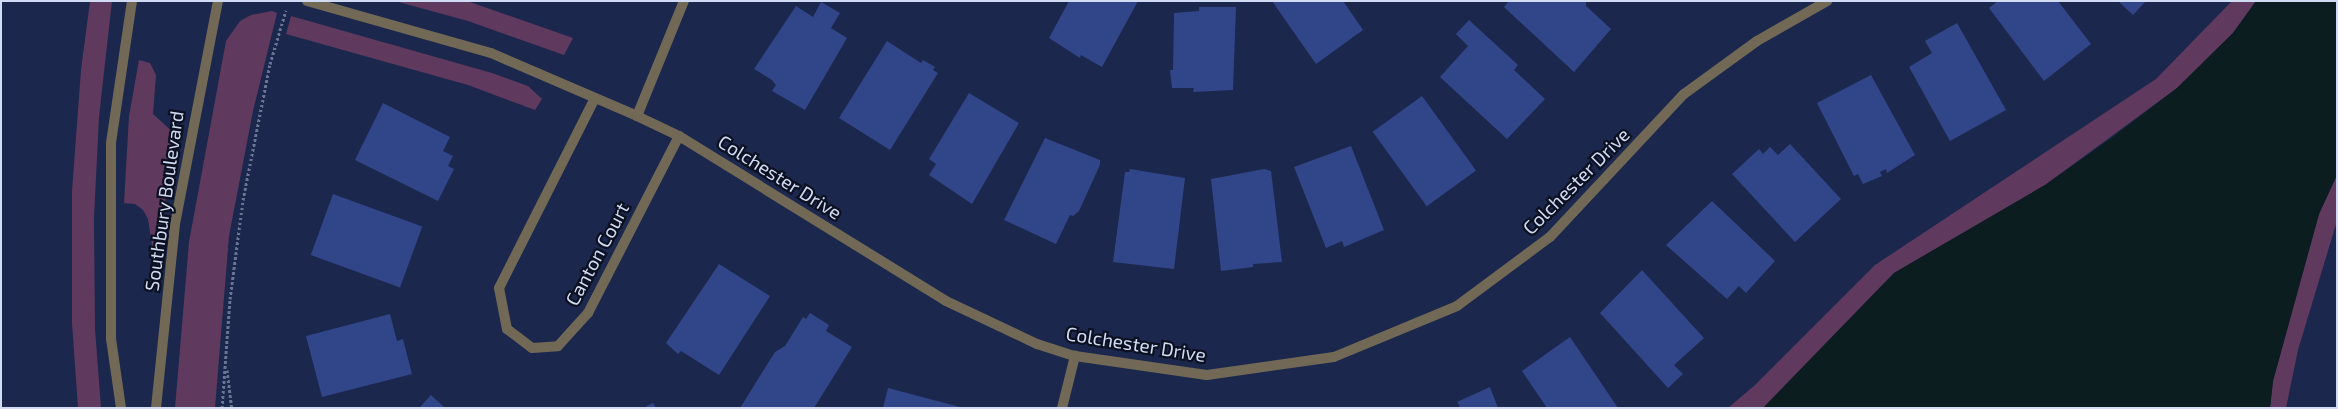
<!DOCTYPE html>
<html>
<head>
<meta charset="utf-8">
<style>
  body { margin:0 }
  #map { position:relative; width:2338px; height:409px; overflow:hidden; background:#1b274c; font-family:"Exo 2",sans-serif }
  div>[style] { position:absolute }
  [style*='--x'] { left:calc(var(--x)*1px); top:calc(var(--y)*1px); width:calc(var(--w)*1px); rotate:calc(var(--a)*1deg) }
  .green>* { inset:0; background:#5f3a5e }
  .water>* { inset:0; background:#0c1d1f }
  .building>* { inset:0; background:#314689; transform-origin:0 0 }
  .path>* { height:3px; margin-top:-1.5px; transform-origin:0; background:repeating-linear-gradient(90deg,#6a7594 0 2.5px,transparent 0 5px) }
  .street>* { height:10px; margin:-5px; padding:0 5px; transform-origin:5px; border-radius:5px; background:#716956 }
  span { translate:-50% -50%; white-space:nowrap; text-align:center; line-height:1.15; -webkit-text-stroke:4.5px #0c1122; paint-order:stroke }
  .street-label { font-size:19px; color:#d1dbf3 }
  .frame { position:absolute; inset:0; border:2px solid #d1dbf3; pointer-events:none }
</style>
</head>
<body>
<div id="map">
  <div class="green">
    <div style="clip-path:polygon(90px 1px,112px 1px,99px 117px,94px 218px,95px 329px,101px 408px,78px 408px,72px 323px,72px 191px,81px 70px)"></div>
    <div style="clip-path:polygon(395px 1px,467px 1px,573px 38px,564px 55px,468px 21px)"></div>
    <div style="clip-path:polygon(2232px 1px,2256px 1px,2233px 33px,2177px 88px,2045px 185px,1894px 273px,1763px 408px,1728px 408px,1755px 385px,1875px 265px,2156px 79px)"></div>
    <div style="clip-path:polygon(272px 11px,277px 13px,253px 111px,229px 236px,215px 408px,175px 408px,189px 242px,226px 41px,240px 21px,251px 15px)"></div>
    <div style="clip-path:polygon(291px 16px,492px 73px,528px 86px,542px 99px,535px 110px,468px 85px,286px 34px)"></div>
    <div style="clip-path:polygon(139px 60px,150px 63px,156px 75px,153px 114px,175px 134px,158px 251px,152px 246px,148px 219px,143px 210px,135px 204px,124px 203px,129px 116px)"></div>
    <div style="clip-path:polygon(2337px 175px,2337px 221px,2298px 350px,2286px 408px,2270px 408px,2273px 381px,2319px 214px)"></div>
  </div>
  <div class="water">
    <div style="clip-path:polygon(2256px 1px,2337px 1px,2337px 175px,2319px 214px,2273px 381px,2270px 408px,1763px 408px,1894px 273px,2045px 185px,2110px 139px,2177px 88px,2233px 33px)"></div>
  </div>
  <div class="building">
    <div style="clip-path:polygon(1069px 1px,1138px 1px,1102px 67px,1081px 55px,1080px 58px,1049px 38px)"></div>
    <div style="clip-path:polygon(1272px 1px,1343px 1px,1363px 30px,1316px 64px)"></div>
    <div style="clip-path:polygon(1509px 1px,1586px 1px,1586px 6px,1611px 29px,1574px 72px,1504px 7px)"></div>
    <div style="clip-path:polygon(1998px 1px,2058px 1px,2091px 44px,2044px 81px,1989px 8px)"></div>
    <div style="clip-path:polygon(2118px 1px,2146px 1px,2133px 15px)"></div>
    <div style="clip-path:polygon(821px 2px,840px 13px,831px 28px,847px 38px,805px 110px,772px 91px,776px 85px,772px 80px,754px 69px,796px 6px,813px 17px)"></div>
    <div style="clip-path:polygon(1199px 7px,1236px 7px,1233px 90px,1193px 92px,1194px 88px,1172px 88px,1170px 70px,1173px 70px,1174px 13px,1199px 11px)"></div>
    <div style="clip-path:polygon(1469px 20px,1518px 65px,1514px 70px,1545px 99px,1507px 139px,1440px 77px,1468px 46px,1456px 34px)"></div>
    <div style="clip-path:polygon(1957px 23px,2006px 110px,1950px 141px,1909px 67px,1932px 53px,1925px 41px)"></div>
    <div style="clip-path:polygon(887px 41px,921px 63px,923px 60px,935px 67px,933px 70px,938px 73px,890px 150px,839px 118px)"></div>
    <div style="clip-path:polygon(1871px 75px,1915px 155px,1887px 173px,1886px 169px,1880px 172px,1882px 176px,1863px 184px,1858px 174px,1854px 176px,1817px 103px)"></div>
    <div style="clip-path:polygon(969px 93px,1019px 123px,972px 204px,929px 175px,936px 164px,929px 159px)"></div>
    <div style="left:1422px;top:96px;width:92px;height:61px;rotate:54deg"></div>
    <div style="clip-path:polygon(383px 103px,450px 137px,443px 151px,453px 156px,448px 166px,454px 169px,438px 201px,355px 160px)"></div>
    <div style="clip-path:polygon(1045px 138px,1100px 160px,1100px 165px,1079px 211px,1073px 216px,1070px 215px,1056px 244px,1004px 220px)"></div>
    <div style="clip-path:polygon(1790px 144px,1841px 199px,1795px 242px,1732px 174px,1759px 149px,1763px 154px,1770px 147px,1778px 155px)"></div>
    <div style="clip-path:polygon(1351px 146px,1384px 230px,1344px 247px,1342px 241px,1326px 248px,1294px 167px)"></div>
    <div style="clip-path:polygon(1130px 169px,1185px 178px,1174px 269px,1113px 262px,1125px 172px,1129px 172px)"></div>
    <div style="clip-path:polygon(1264px 169px,1271px 171px,1282px 262px,1253px 264px,1253px 267px,1221px 271px,1211px 179px)"></div>
    <div style="left:333px;top:194px;width:95px;height:65px;rotate:20deg"></div>
    <div style="clip-path:polygon(1712px 201px,1775px 261px,1746px 293px,1739px 286px,1727px 299px,1666px 245px)"></div>
    <div style="clip-path:polygon(719px 264px,770px 296px,719px 375px,681px 351px,678px 354px,666px 343px)"></div>
    <div style="clip-path:polygon(1642px 270px,1704px 338px,1674px 365px,1683px 374px,1668px 388px,1600px 313px)"></div>
    <div style="clip-path:polygon(810px 313px,829px 325px,826px 331px,852px 347px,814px 408px,740px 408px,775px 352px,785px 346px,803px 317px,806px 319px)"></div>
    <div style="clip-path:polygon(390px 314px,397px 341px,403px 339px,412px 374px,322px 397px,306px 336px)"></div>
    <div style="clip-path:polygon(1570px 337px,1618px 408px,1547px 408px,1522px 371px)"></div>
    <div style="clip-path:polygon(1490px 387px,1498px 408px,1456px 408px,1460px 406px,1457px 402px)"></div>
    <div style="clip-path:polygon(888px 388px,960px 407px,960px 408px,883px 408px)"></div>
    <div style="clip-path:polygon(431px 395px,445px 408px,419px 408px)"></div>
    <div style="clip-path:polygon(653px 403px,656px 408px,643px 408px)"></div>
  </div>
  <div class="path">
    <div style="--x:227;--y:370;--w:38;--a:83"></div>
    <div style="--x:222;--y:408;--w:109;--a:-85.8"></div>
    <div style="--x:230;--y:299;--w:100;--a:-82.5"></div>
    <div style="--x:243;--y:200;--w:139;--a:-78.8"></div>
    <div style="--x:270;--y:64;--w:56;--a:-73.5"></div>
  </div>
  <div class="street">
    <div style="--x:307;--y:1;--w:191;--a:15.8"></div>
    <div style="--x:491;--y:53;--w:159;--a:23.3"></div>
    <div style="--x:637;--y:116;--w:47;--a:25.5"></div>
    <div style="--x:679;--y:136;--w:314;--a:31.7"></div>
    <div style="--x:946;--y:301;--w:101;--a:25.3"></div>
    <div style="--x:1037;--y:344;--w:40;--a:18"></div>
    <div style="--x:1075;--y:356;--w:133;--a:8.2"></div>
    <div style="--x:1207;--y:375;--w:128;--a:-8.1"></div>
    <div style="--x:1334;--y:357;--w:133;--a:-22.5"></div>
    <div style="--x:1457;--y:306;--w:116;--a:-36.6"></div>
    <div style="--x:1550;--y:237;--w:196;--a:-46.9"></div>
    <div style="--x:1684;--y:94;--w:90;--a:-36"></div>
    <div style="--x:1757;--y:41;--w:81;--a:-29.7"></div>
    <div style="--x:595;--y:98;--w:213;--a:116.8"></div>
    <div style="--x:499;--y:288;--w:42;--a:79"></div>
    <div style="--x:507;--y:329;--w:31;--a:37"></div>
    <div style="--x:532;--y:348;--w:26;--a:-4"></div>
    <div style="--x:558;--y:346;--w:45;--a:-47.7"></div>
    <div style="--x:588;--y:313;--w:199;--a:-62.8"></div>
    <div style="--x:637;--y:116;--w:124;--a:-67.8"></div>
    <div style="--x:121;--y:408;--w:70;--a:-98.2"></div>
    <div style="--x:111;--y:339;--w:196;--a:-90"></div>
    <div style="--x:111;--y:143;--w:144;--a:-81.6"></div>
    <div style="--x:156;--y:408;--w:185;--a:-84.1"></div>
    <div style="--x:175;--y:224;--w:227;--a:-79.1"></div>
    <div style="--x:1062;--y:408;--w:54;--a:-76"></div>
  </div>
  <div class="street-label">
    <span style="left:780px;top:177px;rotate:32deg">Colchester Drive</span>
    <span style="left:1576px;top:181px;rotate:-45deg">Colchester Drive</span>
    <span style="left:164px;top:201px;rotate:-82deg">Southbury Boulevard</span>
    <span style="left:597px;top:254px;rotate:-62deg">Canton Court</span>
    <span style="left:1136px;top:344px;rotate:9deg">Colchester Drive</span>
  </div>
  <div class="frame"></div>
</div>
</body>
</html>
